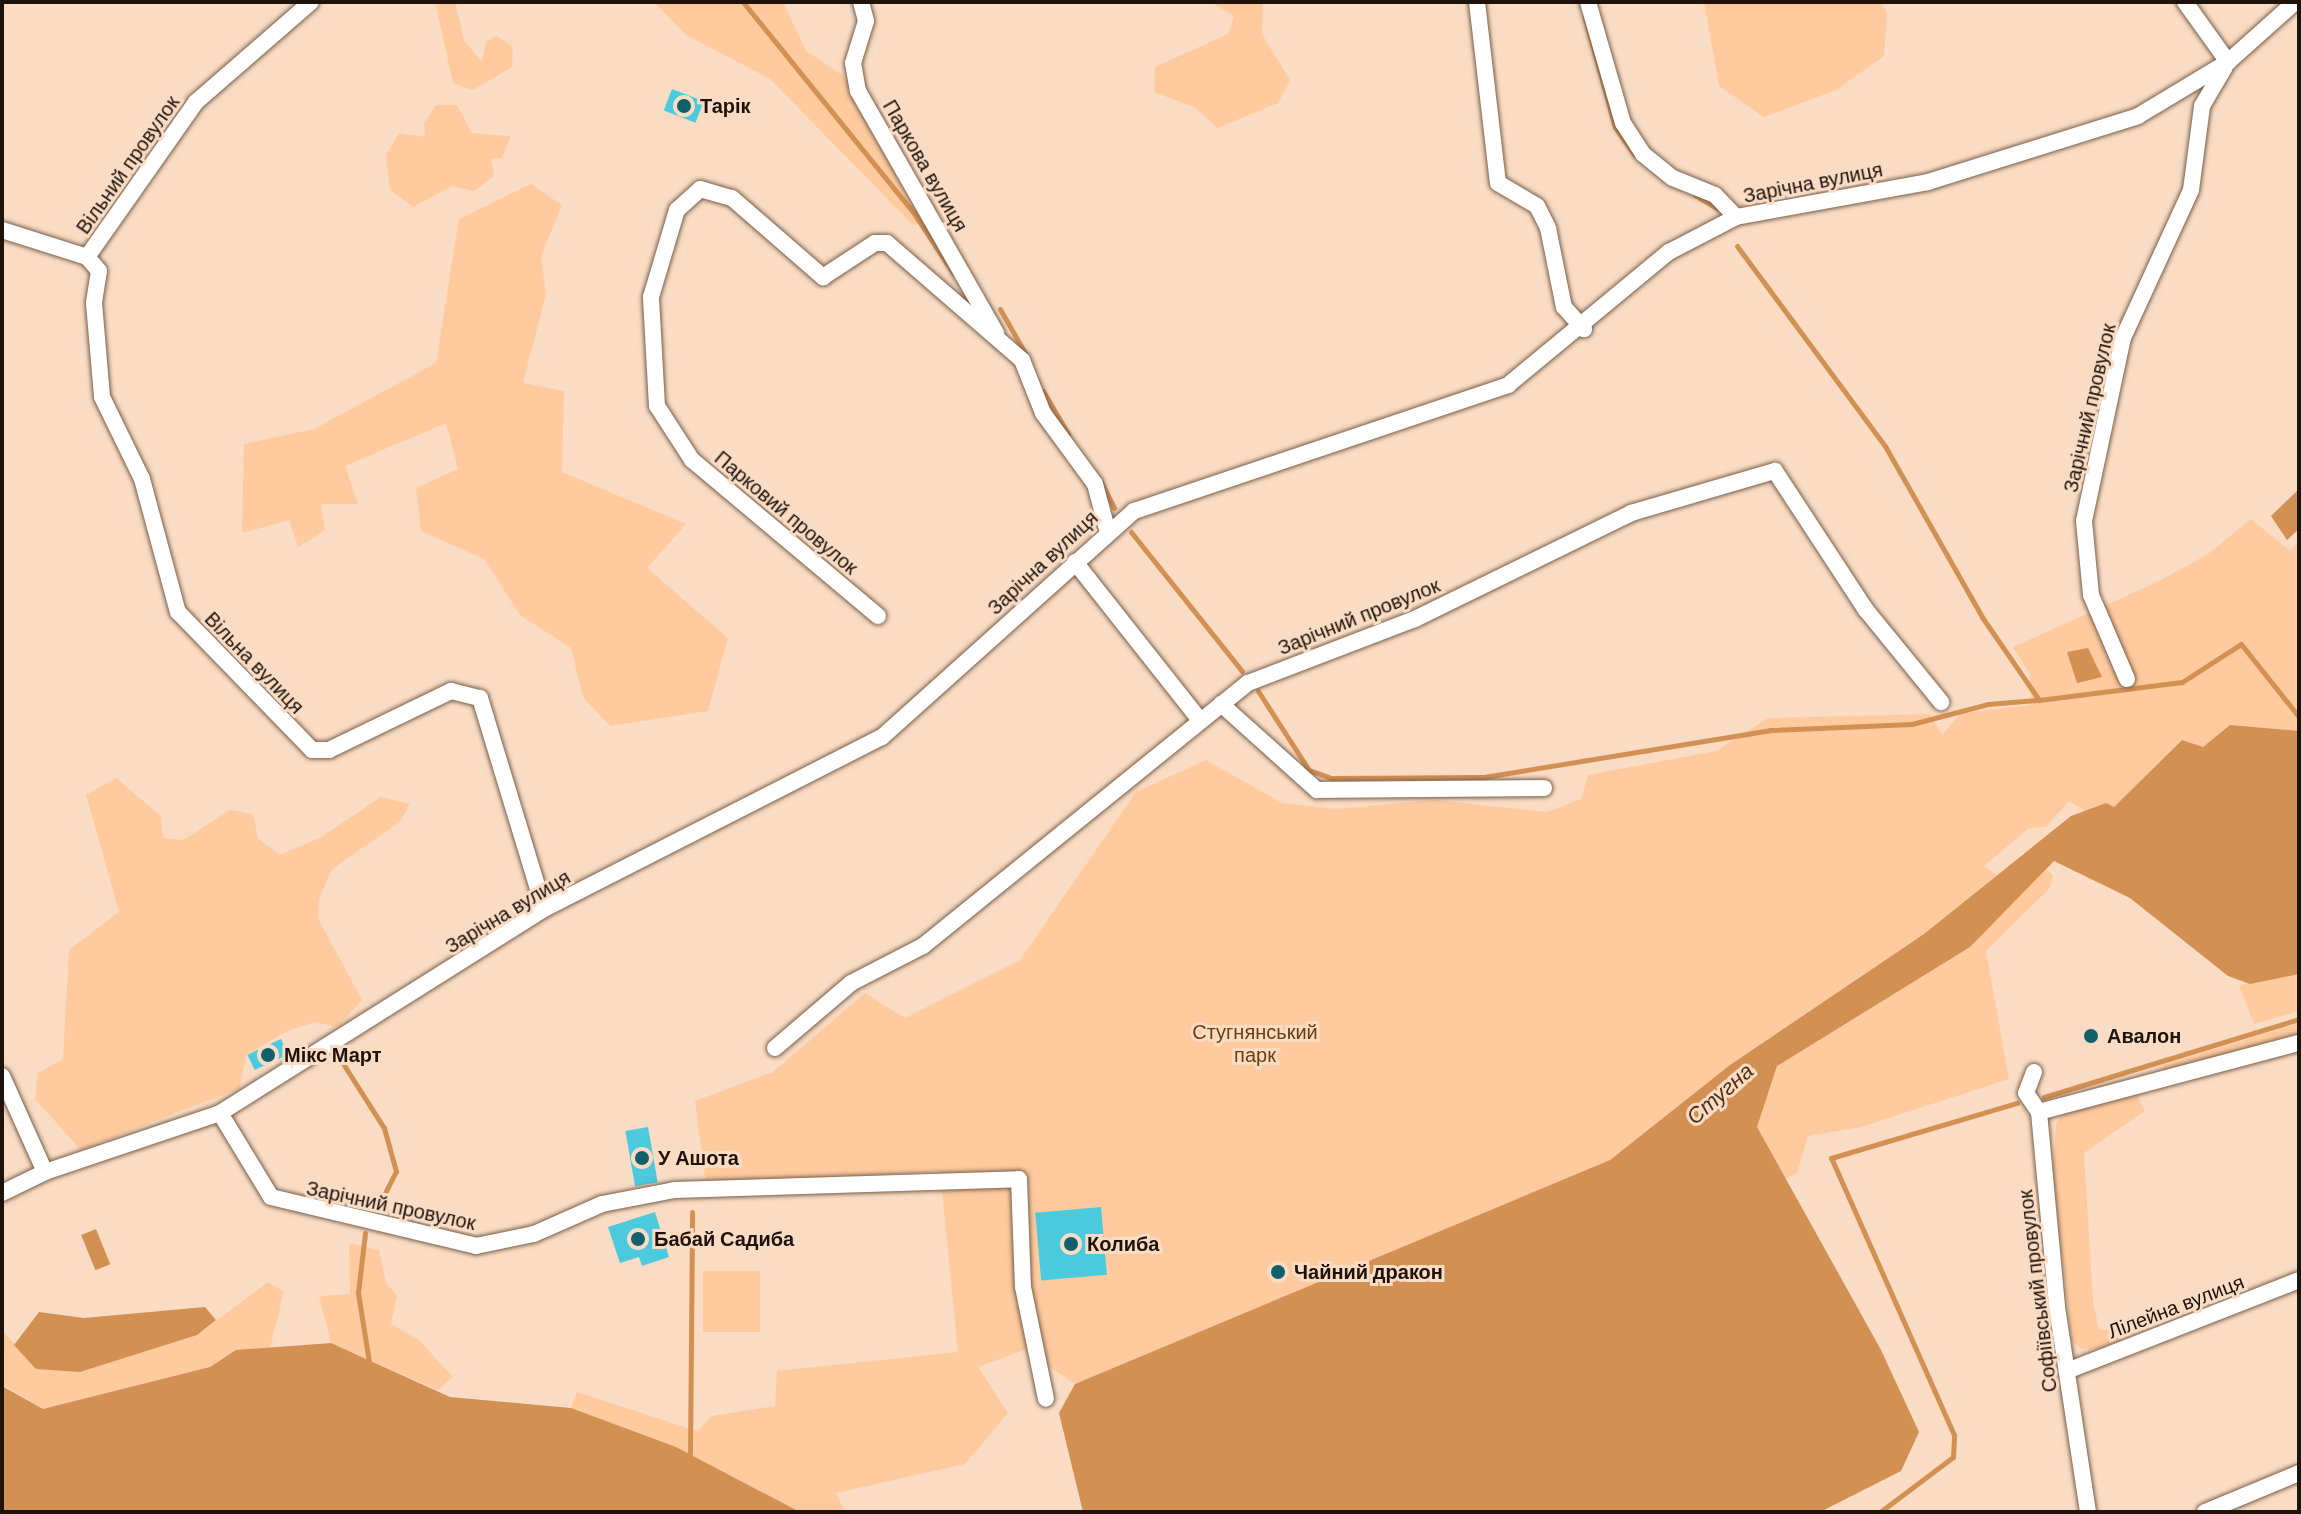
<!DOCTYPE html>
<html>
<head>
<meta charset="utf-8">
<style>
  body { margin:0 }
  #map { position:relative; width:2301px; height:1514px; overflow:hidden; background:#fadcc4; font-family:"DM Sans",sans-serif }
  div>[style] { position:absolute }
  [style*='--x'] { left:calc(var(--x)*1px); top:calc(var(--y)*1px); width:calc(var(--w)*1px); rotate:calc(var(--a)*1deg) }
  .green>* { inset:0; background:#feca9e; transform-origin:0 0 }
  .water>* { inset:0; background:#d39053; transform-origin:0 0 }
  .stream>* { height:5px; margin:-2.5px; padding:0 2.5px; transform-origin:2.5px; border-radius:2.5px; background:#d39053 }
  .building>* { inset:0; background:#4bcadd; transform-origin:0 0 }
  .roads { filter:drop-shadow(0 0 2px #795f4a) drop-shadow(0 0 2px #795f4a) }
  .minor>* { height:16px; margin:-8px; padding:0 8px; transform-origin:8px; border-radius:8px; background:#fff }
  .dots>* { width:22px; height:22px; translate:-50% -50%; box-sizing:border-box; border:4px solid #fadcc4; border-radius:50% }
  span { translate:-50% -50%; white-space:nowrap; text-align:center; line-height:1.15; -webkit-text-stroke:6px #fadcc4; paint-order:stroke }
  .poi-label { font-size:20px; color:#1e130b; font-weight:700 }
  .left { translate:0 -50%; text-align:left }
  .street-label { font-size:20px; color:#1e130b }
  .park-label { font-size:20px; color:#6b3e0f }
  .water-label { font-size:22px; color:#4d3117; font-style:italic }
  .frame { position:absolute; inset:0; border:4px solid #1e130b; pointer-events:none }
</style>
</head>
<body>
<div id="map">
  <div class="green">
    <div style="clip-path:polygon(435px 2px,455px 2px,464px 40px,482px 62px,486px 41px,497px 36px,513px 47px,512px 67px,473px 90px,453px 83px)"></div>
    <div style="clip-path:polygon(654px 2px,783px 2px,806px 51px,844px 76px,929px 221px,913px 225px,770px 79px,686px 35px)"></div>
    <div style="clip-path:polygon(1210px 2px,1263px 2px,1262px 34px,1290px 80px,1278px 103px,1217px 128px,1196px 108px,1154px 92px,1155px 67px,1228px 34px,1234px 16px)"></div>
    <div style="clip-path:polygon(1704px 2px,1880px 2px,1887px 12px,1884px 56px,1836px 90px,1764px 117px,1719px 86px)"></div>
    <div style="clip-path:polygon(436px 105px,457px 105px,472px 133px,511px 136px,502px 158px,491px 159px,494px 176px,474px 191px,452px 186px,413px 207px,390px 190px,386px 155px,399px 133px,425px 137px,424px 123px)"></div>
    <div style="clip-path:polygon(531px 184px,562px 205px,541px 256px,546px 294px,523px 383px,564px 391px,562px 472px,686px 524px,647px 568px,728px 638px,708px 711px,610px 726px,583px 697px,571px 648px,520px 615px,484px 559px,421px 531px,416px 488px,458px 469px,446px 423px,345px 466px,358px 504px,321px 504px,325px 530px,298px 547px,289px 520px,242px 533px,244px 444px,314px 429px,436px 363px,459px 219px)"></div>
    <div style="clip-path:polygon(2251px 519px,2290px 551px,2299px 541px,2299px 731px,2230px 725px,2203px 747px,2181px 740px,2114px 807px,2105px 803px,2085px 811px,2069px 801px,2046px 827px,2029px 828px,1984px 866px,1997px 875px,1924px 934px,1730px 1065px,1610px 1160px,1075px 1384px,1024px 1350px,978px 1367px,1008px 1413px,965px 1464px,836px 1493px,845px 1512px,800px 1512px,676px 1447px,571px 1408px,577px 1392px,697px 1431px,712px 1416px,775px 1406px,777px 1371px,958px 1352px,940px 1171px,706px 1185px,695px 1101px,773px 1072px,865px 993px,905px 1018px,1020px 960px,1136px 792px,1206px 760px,1282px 803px,1337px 809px,1435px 800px,1547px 812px,1581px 799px,1588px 775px,1716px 751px,1768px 718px,1930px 714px,1942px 735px,1961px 713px,2031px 705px,2030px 674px,2013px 647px,2159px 581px,2208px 554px)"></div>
    <div style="clip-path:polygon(116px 778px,161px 816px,163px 838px,183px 840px,230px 810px,253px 814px,258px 838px,279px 855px,320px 838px,381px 797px,410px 804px,400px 822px,332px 869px,319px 899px,318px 918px,362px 1000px,337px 1027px,315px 1022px,287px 1031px,246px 1055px,240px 1088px,81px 1150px,35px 1099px,38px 1073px,63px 1059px,69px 950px,119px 912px,86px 795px)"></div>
    <div style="clip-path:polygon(2046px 869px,2053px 875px,2050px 888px,1986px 951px,2009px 1079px,1861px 1127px,1808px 1136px,1797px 1173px,1785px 1179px,1756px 1127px,1777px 1066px)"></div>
    <div style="clip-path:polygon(2299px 974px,2299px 1011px,2254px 1024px,2239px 985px)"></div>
    <div style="clip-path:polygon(2299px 1023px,2299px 1034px,2164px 1073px,2163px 1065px)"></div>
    <div style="clip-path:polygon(2137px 1095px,2145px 1111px,2084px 1153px,2093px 1301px,2099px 1329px,2114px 1331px,2121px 1341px,2108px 1348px,2082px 1349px,2072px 1341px,2053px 1173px,2056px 1124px,2064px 1112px)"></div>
    <div style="clip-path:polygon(349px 1243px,379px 1250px,386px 1283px,397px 1295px,391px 1324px,419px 1340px,453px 1377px,438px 1390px,331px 1343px,319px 1296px,350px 1294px)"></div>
    <div style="left:703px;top:1271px;width:57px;height:61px"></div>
    <div style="clip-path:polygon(268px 1282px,284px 1292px,269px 1352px,236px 1350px,210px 1367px,43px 1409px,2px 1384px,2px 1330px,36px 1368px,197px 1335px)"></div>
  </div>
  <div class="water">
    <div style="clip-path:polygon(2299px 489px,2299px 529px,2287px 540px,2271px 516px)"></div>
    <div style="clip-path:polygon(2088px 648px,2102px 677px,2077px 683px,2067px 652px)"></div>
    <div style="clip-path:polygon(2230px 725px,2299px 731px,2299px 974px,2250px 984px,2228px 976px,2130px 898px,2054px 861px,1970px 947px,1777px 1066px,1757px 1127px,1881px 1350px,1919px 1432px,1901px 1471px,1820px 1512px,1083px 1512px,1059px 1413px,1075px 1384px,1610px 1160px,1730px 1065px,1924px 934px,2071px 816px,2106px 803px,2114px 807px,2182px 740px,2203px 747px)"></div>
    <div style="left:96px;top:1229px;width:38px;height:16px;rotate:68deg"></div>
    <div style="clip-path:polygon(205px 1307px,216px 1320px,197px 1335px,80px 1372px,36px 1369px,14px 1345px,39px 1312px,84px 1318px)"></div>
    <div style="clip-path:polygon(331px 1343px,450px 1397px,571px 1408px,676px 1447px,800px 1512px,2px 1512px,2px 1386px,43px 1409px,210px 1367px,236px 1350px)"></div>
  </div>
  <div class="stream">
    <div style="--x:743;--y:2;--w:270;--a:51"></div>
    <div style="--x:913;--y:212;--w:73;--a:56.7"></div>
    <div style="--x:1585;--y:18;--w:113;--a:74.6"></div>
    <div style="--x:1615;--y:127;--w:33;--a:55"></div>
    <div style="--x:1695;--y:195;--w:26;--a:31"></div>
    <div style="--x:1737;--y:246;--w:249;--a:53.5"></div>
    <div style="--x:1885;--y:446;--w:197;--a:60.4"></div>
    <div style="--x:1982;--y:617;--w:101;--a:55.5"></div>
    <div style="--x:2039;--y:700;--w:144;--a:-7.2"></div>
    <div style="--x:2182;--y:682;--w:70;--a:-32.8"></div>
    <div style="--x:2241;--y:644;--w:93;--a:51.5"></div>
    <div style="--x:1000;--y:309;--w:51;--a:60.4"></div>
    <div style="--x:1043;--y:391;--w:50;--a:59.8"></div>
    <div style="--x:1101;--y:482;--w:29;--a:63"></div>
    <div style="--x:1131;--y:532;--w:178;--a:51.4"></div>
    <div style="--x:1258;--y:691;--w:94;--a:57.2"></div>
    <div style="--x:1309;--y:770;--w:23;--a:20"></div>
    <div style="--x:1331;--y:778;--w:153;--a:-0.4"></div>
    <div style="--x:1484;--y:777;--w:291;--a:-9.3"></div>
    <div style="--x:1771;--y:730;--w:141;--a:-2.4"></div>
    <div style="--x:1912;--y:724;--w:79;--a:-14.7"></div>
    <div style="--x:1988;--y:704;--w:50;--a:-4.6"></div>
    <div style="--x:342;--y:1062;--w:78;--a:57.5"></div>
    <div style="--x:384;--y:1128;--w:45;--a:74.4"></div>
    <div style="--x:396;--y:1171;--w:42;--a:116.6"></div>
    <div style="--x:2044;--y:1097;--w:267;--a:-17"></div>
    <div style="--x:365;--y:1233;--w:60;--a:96.7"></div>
    <div style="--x:358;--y:1293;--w:70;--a:80.9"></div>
    <div style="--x:690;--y:1454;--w:242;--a:-89.5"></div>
    <div style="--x:1880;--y:1512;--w:91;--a:-37"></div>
    <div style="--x:1953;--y:1457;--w:22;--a:-87"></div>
    <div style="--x:1954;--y:1435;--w:303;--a:-113.9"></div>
    <div style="--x:1831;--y:1158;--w:194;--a:-16.5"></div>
  </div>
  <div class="building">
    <div style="left:672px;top:89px;width:34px;height:23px;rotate:21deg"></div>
    <div style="left:281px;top:1039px;width:17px;height:37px;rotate:65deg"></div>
    <div style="left:648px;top:1127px;width:56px;height:23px;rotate:80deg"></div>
    <div style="left:1101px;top:1207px;width:68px;height:66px;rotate:85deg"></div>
    <div style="clip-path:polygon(655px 1212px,669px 1257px,642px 1266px,639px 1257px,620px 1263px,608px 1227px)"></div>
  </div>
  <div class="roads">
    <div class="minor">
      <div style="--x:861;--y:2;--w:20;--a:75"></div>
      <div style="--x:866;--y:21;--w:44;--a:107.2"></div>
      <div style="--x:853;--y:63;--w:28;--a:80"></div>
      <div style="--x:858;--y:91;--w:279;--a:60.3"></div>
      <div style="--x:1477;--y:2;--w:182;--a:83.4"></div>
      <div style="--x:1498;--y:183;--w:45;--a:30.5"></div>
      <div style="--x:1537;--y:206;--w:25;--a:63"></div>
      <div style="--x:1548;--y:228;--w:81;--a:78.6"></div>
      <div style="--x:1564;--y:307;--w:30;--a:48"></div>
      <div style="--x:1588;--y:2;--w:126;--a:73.9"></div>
      <div style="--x:1623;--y:123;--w:37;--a:57"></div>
      <div style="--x:1643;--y:154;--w:38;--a:39"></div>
      <div style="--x:1673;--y:178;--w:45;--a:22"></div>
      <div style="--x:1715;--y:195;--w:30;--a:46"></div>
      <div style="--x:2185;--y:2;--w:74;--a:54.4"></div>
      <div style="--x:2;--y:230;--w:89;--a:17.6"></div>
      <div style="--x:87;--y:257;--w:18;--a:49"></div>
      <div style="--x:99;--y:271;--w:32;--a:99"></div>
      <div style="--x:94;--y:303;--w:94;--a:85.1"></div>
      <div style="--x:102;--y:397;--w:91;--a:64"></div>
      <div style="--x:142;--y:479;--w:138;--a:74.9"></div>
      <div style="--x:178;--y:612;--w:192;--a:45.8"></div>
      <div style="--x:312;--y:750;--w:17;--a:0"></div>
      <div style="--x:329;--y:750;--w:136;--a:-25.8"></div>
      <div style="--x:451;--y:691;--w:30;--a:14"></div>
      <div style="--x:480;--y:698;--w:220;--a:73.1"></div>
      <div style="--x:87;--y:257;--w:189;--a:-54.9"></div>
      <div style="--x:196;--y:102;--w:152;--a:-41"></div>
      <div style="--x:1075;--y:562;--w:201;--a:51.7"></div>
      <div style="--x:878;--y:616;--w:243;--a:-140"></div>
      <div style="--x:692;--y:460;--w:64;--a:-122.9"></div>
      <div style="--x:657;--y:406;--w:109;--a:-93.2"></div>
      <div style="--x:651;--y:297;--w:91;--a:-73.4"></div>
      <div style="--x:677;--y:210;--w:31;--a:-42"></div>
      <div style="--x:700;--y:189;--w:33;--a:16"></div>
      <div style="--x:732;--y:198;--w:121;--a:41"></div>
      <div style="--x:823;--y:277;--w:62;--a:-33.2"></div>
      <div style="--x:875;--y:243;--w:12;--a:0"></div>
      <div style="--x:887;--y:243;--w:179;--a:40.9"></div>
      <div style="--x:1022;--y:360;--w:57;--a:68.4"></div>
      <div style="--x:1043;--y:413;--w:88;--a:53.8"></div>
      <div style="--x:1095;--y:484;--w:47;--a:75.1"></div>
      <div style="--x:2127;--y:679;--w:91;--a:-113.2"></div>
      <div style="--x:2091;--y:595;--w:74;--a:-95.4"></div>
      <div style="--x:2084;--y:521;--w:187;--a:-78"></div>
      <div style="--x:2123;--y:338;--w:163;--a:-65.3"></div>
      <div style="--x:2191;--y:190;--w:85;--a:-82.5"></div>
      <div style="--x:2202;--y:106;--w:45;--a:-59.5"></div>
      <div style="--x:1221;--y:704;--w:129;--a:41.9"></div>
      <div style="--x:1317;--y:790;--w:227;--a:-0.5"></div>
      <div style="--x:775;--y:1048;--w:100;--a:-40.5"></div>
      <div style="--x:851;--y:983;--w:81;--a:-27.2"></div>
      <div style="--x:923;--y:946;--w:418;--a:-39"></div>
      <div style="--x:1248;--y:683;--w:179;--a:-21"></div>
      <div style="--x:1415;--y:619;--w:241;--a:-26.1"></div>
      <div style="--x:1631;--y:513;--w:150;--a:-16.3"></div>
      <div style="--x:1775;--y:471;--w:166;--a:56.8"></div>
      <div style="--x:1866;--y:610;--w:119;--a:50.8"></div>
      <div style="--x:2034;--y:1072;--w:22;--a:111"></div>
      <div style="--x:2026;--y:1093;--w:23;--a:56"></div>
      <div style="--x:2039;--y:1112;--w:196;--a:84.7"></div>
      <div style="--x:2057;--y:1307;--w:207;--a:81.4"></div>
      <div style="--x:2;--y:1076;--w:105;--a:65.9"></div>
      <div style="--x:2039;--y:1112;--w:269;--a:-14.9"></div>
      <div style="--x:220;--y:1113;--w:98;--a:58.7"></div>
      <div style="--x:271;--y:1197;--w:211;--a:13.4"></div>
      <div style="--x:476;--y:1246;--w:59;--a:-11.7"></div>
      <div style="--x:534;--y:1234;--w:74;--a:-23.8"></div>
      <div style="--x:602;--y:1204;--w:74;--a:-10.9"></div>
      <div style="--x:675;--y:1190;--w:344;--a:-1.8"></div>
      <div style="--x:1019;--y:1179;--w:108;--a:87.9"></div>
      <div style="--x:1023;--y:1287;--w:114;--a:78.4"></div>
      <div style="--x:2;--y:1193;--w:48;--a:-26"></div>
      <div style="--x:45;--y:1172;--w:185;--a:-18.6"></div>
      <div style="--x:220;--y:1113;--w:383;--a:-32.2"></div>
      <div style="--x:544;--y:909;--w:379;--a:-27"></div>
      <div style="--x:882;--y:737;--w:338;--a:-41.9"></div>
      <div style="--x:1134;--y:511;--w:395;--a:-18.6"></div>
      <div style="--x:1508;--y:385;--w:209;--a:-39.6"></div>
      <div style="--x:1669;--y:252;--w:76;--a:-27.6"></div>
      <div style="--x:1736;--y:217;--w:195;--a:-10.3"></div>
      <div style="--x:1928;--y:182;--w:220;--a:-17.4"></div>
      <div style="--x:2138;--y:116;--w:105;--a:-31"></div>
      <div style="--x:2228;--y:62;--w:90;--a:-41.8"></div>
      <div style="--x:2067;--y:1371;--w:249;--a:-21.4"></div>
      <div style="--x:2205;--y:1512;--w:102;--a:-22.5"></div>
    </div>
  </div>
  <div class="dots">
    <div style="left:684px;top:106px;background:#12606b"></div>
    <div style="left:2091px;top:1036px;background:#12606b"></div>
    <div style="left:268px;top:1055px;background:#12606b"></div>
    <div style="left:642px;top:1158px;background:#12606b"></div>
    <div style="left:638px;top:1239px;background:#12606b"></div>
    <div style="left:1071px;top:1244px;background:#12606b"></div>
    <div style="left:1278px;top:1272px;background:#12606b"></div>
  </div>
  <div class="poi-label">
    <span class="left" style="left:700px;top:106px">Тарік</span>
    <span class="left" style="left:2107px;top:1036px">Авалон</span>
    <span class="left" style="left:284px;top:1055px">Мікс Март</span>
    <span class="left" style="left:658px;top:1158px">У Ашота</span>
    <span class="left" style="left:654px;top:1239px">Бабай Садиба</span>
    <span class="left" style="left:1087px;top:1244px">Колиба</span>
    <span class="left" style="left:1294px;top:1272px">Чайний дракон</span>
  </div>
  <div class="street-label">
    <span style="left:128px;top:165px;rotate:-55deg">Вільний провулок</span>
    <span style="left:925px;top:166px;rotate:60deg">Паркова вулиця</span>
    <span style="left:1813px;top:183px;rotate:-11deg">Зарічна вулиця</span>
    <span style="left:2090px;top:408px;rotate:-77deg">Зарічний провулок</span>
    <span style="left:786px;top:513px;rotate:40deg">Парковий провулок</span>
    <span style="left:1043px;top:563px;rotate:-43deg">Зарічна вулиця</span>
    <span style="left:1359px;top:617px;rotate:-22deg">Зарічний провулок</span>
    <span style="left:254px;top:663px;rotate:46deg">Вільна вулиця</span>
    <span style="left:508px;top:912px;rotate:-31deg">Зарічна вулиця</span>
    <span style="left:391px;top:1206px;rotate:12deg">Зарічний провулок</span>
    <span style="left:2038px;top:1291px;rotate:-97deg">Софіївський провулок</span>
    <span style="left:2176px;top:1307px;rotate:-21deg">Лілейна вулиця</span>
  </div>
  <div class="park-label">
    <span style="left:1255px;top:1044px">Стугнянський<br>парк</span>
  </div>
  <div class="water-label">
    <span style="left:1720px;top:1094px;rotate:-41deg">Стугна</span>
  </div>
  <div class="frame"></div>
</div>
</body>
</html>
